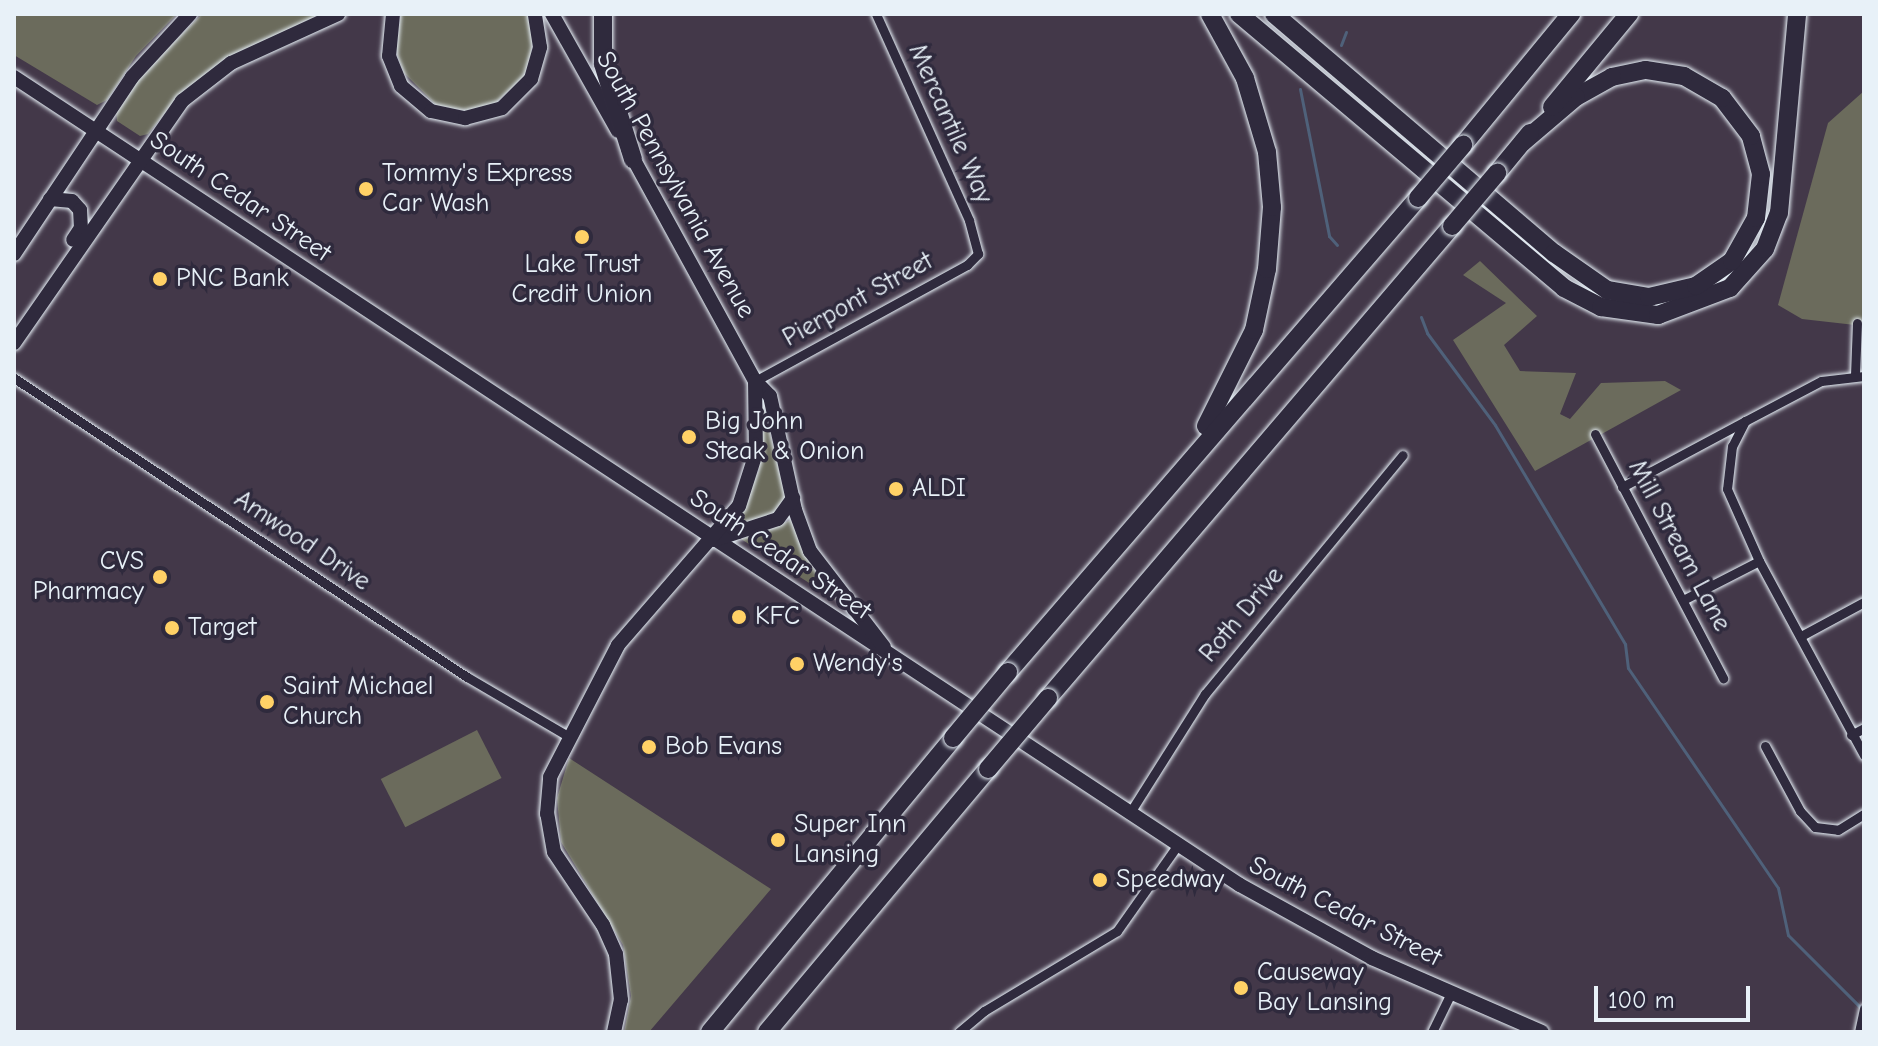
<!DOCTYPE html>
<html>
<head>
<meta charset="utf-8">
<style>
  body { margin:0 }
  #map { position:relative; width:1878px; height:1046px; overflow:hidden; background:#433849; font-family:"Comic Neue",sans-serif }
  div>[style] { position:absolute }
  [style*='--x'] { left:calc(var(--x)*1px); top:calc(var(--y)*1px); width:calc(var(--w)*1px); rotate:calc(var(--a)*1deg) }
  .green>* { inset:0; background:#6b6b5c; transform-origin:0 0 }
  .stream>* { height:3px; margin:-1.5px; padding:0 1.5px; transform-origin:1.5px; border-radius:1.5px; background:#4f617a }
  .roads { filter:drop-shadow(0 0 2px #e8f1f8) drop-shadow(0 0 2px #e8f1f8) }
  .street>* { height:9px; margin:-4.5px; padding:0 4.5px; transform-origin:4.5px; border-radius:4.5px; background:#2f2a3d }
  .secondary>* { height:14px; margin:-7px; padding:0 7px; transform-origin:7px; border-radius:7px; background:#2f2a3d }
  .primary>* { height:14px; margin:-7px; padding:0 7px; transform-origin:7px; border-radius:7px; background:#2f2a3d }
  .highway>* { height:18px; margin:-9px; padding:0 9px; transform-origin:9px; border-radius:9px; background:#2f2a3d }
  .bridges { filter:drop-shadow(0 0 2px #e8f1f8) drop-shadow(0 0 2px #e8f1f8) }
  .highway-bridge>* { height:18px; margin:-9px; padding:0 9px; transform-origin:9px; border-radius:9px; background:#2f2a3d }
  .dots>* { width:22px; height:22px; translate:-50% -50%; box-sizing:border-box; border:4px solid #2f2a3d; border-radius:50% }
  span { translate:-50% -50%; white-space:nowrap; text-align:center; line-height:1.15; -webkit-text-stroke:7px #2f2a3d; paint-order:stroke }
  .street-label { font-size:26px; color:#e8f1f8 }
  .poi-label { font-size:26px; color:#e8f1f8 }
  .left { translate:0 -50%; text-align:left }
  .right { translate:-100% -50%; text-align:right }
  .frame { position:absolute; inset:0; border:16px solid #e8f1f8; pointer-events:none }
  .scale { position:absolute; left:1594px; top:986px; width:156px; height:36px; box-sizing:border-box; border:4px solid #e8f1f8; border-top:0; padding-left:10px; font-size:24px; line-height:28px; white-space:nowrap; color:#e8f1f8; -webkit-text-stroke:6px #2f2a3d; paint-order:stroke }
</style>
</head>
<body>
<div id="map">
  <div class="green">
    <div style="clip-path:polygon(14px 14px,177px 14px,136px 56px,107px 100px,97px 105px,14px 55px)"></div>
    <div style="clip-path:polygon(202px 14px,320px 14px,221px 62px,177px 98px,148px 134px,140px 136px,117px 121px,116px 111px,143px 73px)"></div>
    <div style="clip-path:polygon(401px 14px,529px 14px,534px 40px,525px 76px,493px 105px,466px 111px,436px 105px,404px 73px,396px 51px)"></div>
    <div style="clip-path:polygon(1864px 91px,1864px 326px,1802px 319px,1778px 305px,1828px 123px)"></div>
    <div style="clip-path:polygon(1480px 261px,1537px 316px,1504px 345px,1520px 371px,1576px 373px,1560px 414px,1570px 419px,1601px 383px,1665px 381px,1681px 390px,1535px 471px,1453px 340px,1506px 303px,1463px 275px)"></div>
    <div style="clip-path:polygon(761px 397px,786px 499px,777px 513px,734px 526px,759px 470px)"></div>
    <div style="clip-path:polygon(791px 520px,811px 565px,837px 601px,741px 539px)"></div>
    <div style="left:477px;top:730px;width:54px;height:108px;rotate:63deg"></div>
    <div style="clip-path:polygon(569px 758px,771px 889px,649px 1032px,624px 1032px,631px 996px,623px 945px,561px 842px,557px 798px)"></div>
  </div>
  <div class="stream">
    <div style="--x:1341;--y:45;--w:14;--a:-69"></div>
    <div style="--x:1300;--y:89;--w:150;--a:78.8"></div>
    <div style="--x:1329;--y:236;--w:12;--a:48"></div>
    <div style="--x:1421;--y:317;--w:17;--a:69"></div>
    <div style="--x:1427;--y:333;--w:114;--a:53.5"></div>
    <div style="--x:1495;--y:425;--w:255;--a:59.3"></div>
    <div style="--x:1625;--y:644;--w:24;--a:83"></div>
    <div style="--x:1628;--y:668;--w:266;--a:55.7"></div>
    <div style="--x:1778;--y:888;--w:48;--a:78"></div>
    <div style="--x:1788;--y:935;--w:102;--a:45"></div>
  </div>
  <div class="roads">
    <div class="street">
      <div style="--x:1855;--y:375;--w:52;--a:-87.8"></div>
      <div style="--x:1864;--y:376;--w:43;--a:173.4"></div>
      <div style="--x:1821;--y:381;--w:86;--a:152.2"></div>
      <div style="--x:1745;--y:421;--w:28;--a:117"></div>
      <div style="--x:1732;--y:446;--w:43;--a:96.6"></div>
      <div style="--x:1727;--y:489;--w:79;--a:66"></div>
      <div style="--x:1759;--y:561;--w:221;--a:61.6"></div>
      <div style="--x:14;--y:378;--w:543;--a:33.43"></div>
      <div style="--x:467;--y:677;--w:117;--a:30.3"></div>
      <div style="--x:755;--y:381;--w:242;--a:-28.7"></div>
      <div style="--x:967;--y:265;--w:16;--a:-45"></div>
      <div style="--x:978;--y:254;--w:35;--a:-105"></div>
      <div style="--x:969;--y:220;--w:226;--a:-114.3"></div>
      <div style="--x:1595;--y:434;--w:276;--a:62.3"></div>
      <div style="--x:1622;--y:487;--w:140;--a:-28.2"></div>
      <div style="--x:1683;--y:600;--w:85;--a:-27.2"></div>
      <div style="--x:1801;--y:636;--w:72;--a:-28.4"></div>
      <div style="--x:1851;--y:735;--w:15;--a:-28"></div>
      <div style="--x:1765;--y:746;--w:74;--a:61.7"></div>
      <div style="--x:1800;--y:811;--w:22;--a:47"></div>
      <div style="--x:1815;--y:827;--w:23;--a:7"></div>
      <div style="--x:1838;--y:830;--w:31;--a:-32"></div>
      <div style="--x:1129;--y:814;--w:142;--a:-57.7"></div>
      <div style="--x:1205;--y:694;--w:310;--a:-50.4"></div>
      <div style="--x:959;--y:1032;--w:33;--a:-40"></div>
      <div style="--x:984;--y:1011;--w:155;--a:-31"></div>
      <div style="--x:1117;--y:931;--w:104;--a:-54.8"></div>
      <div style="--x:1432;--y:1032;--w:43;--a:-64"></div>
      <div style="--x:1859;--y:1032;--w:24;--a:-78"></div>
    </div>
    <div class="secondary">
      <div style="--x:552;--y:14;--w:134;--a:60.6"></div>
      <div style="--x:14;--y:77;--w:1468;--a:33.39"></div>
      <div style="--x:1240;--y:885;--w:151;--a:28.9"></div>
      <div style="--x:1372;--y:958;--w:185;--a:23.5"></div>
      <div style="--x:628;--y:149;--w:264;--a:61.3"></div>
      <div style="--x:755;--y:381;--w:21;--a:45"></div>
      <div style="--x:770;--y:396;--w:117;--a:77.6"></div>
      <div style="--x:795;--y:510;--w:44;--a:69.9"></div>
      <div style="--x:810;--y:551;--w:121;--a:52.4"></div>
      <div style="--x:50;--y:199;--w:22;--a:5"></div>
      <div style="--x:72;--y:201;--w:12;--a:48"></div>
      <div style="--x:80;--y:210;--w:18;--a:87"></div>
      <div style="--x:81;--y:228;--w:14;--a:124"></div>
      <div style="--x:14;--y:254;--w:213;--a:-56.3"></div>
      <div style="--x:132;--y:77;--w:86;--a:-47.4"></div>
      <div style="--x:14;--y:343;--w:295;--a:-55.2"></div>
      <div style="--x:182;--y:101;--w:62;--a:-37.8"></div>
      <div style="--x:231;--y:63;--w:118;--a:-24.6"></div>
      <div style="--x:714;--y:540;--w:67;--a:-18.2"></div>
      <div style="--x:778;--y:519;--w:26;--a:-54"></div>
      <div style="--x:614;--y:1032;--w:33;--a:-78"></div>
      <div style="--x:621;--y:1000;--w:46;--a:-96.2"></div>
      <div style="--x:616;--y:954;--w:32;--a:-114"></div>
      <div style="--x:603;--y:925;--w:88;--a:-123.9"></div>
      <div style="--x:554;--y:852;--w:39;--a:-100"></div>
      <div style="--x:547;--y:814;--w:37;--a:-85"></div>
      <div style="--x:550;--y:777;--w:148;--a:-62.7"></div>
      <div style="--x:618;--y:645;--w:184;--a:-49"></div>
      <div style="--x:739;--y:506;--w:56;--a:-72.2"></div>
      <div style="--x:756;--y:453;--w:72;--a:-90.8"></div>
    </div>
    <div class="primary">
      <div style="--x:393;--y:14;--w:42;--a:95.4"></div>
      <div style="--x:389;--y:56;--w:32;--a:68"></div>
      <div style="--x:401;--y:86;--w:39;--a:40"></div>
      <div style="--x:431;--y:111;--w:35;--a:12"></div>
      <div style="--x:465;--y:118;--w:38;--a:-15"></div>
      <div style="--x:502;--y:108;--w:41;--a:-45"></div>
      <div style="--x:531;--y:79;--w:33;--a:-74"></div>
      <div style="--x:540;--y:47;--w:33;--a:-99"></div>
    </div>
    <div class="highway">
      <div style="--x:603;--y:14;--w:50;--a:90"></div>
      <div style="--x:603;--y:64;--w:100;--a:72.5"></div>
      <div style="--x:1239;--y:14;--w:425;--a:40.1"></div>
      <div style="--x:1564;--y:288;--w:42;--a:27.2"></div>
      <div style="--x:1601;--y:307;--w:58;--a:8"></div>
      <div style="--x:1658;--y:315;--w:77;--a:-20.6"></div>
      <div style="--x:1730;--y:288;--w:52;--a:-48.1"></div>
      <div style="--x:1765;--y:249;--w:39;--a:-69"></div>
      <div style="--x:1779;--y:213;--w:200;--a:-84.8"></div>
      <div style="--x:1274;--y:14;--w:368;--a:40.5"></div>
      <div style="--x:1554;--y:253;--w:65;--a:34.9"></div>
      <div style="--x:1607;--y:290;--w:43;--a:9.5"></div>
      <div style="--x:1649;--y:297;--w:48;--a:-13.2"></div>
      <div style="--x:1696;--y:286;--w:44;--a:-34.8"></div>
      <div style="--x:1732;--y:261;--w:49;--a:-60.8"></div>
      <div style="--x:1756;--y:218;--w:44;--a:-83.5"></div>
      <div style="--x:1761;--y:174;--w:39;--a:-105"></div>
      <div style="--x:1751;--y:136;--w:48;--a:-127.3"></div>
      <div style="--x:1722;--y:98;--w:44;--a:-149.9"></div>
      <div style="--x:1684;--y:76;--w:39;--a:-171"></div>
      <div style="--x:1645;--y:70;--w:34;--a:168"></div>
      <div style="--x:1612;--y:77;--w:41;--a:150.9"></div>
      <div style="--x:1576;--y:97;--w:70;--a:139.7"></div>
      <div style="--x:1552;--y:107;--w:121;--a:-50.4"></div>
      <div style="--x:1463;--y:145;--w:170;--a:-50.5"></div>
      <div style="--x:1497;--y:173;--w:52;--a:-50.5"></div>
      <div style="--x:1206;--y:426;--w:107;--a:-63.4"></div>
      <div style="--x:1254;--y:330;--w:62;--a:-78"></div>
      <div style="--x:1267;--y:269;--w:62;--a:-85.4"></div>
      <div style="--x:1272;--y:207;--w:55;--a:-95.2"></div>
      <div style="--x:1267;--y:152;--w:77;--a:-106.6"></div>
      <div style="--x:1245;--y:78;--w:73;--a:-118.7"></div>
      <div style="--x:1008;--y:672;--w:627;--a:-49.14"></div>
      <div style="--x:1048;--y:698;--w:621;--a:-49.44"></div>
      <div style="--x:710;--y:1032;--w:381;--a:-50.4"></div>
      <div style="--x:767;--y:1032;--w:344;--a:-50"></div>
    </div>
  </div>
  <div class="bridges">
    <div class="highway-bridge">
      <div style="--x:1418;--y:198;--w:70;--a:-49.7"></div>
      <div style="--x:1452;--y:226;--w:70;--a:-49.7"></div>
      <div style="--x:953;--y:738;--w:86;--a:-50.2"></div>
      <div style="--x:988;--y:769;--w:93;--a:-49.8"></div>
    </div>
  </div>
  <div class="dots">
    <div style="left:366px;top:189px;background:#ffd166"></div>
    <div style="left:582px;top:237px;background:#ffd166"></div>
    <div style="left:160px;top:279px;background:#ffd166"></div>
    <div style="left:689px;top:437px;background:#ffd166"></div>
    <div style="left:896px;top:489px;background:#ffd166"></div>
    <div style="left:160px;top:577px;background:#ffd166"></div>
    <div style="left:739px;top:617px;background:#ffd166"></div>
    <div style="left:172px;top:628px;background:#ffd166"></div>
    <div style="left:797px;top:664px;background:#ffd166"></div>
    <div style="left:267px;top:702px;background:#ffd166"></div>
    <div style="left:649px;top:747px;background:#ffd166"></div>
    <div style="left:778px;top:840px;background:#ffd166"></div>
    <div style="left:1100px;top:880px;background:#ffd166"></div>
    <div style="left:1241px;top:988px;background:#ffd166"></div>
  </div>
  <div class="street-label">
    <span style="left:950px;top:124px;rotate:66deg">Mercantile Way</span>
    <span style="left:675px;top:185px;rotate:61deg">South Pennsylvania Avenue</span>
    <span style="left:240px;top:197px;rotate:34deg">South Cedar Street</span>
    <span style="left:858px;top:300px;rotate:-29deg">Pierpont Street</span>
    <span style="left:302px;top:541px;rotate:34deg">Amwood Drive</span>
    <span style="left:1679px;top:546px;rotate:62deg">Mill Stream Lane</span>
    <span style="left:780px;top:555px;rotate:34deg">South Cedar Street</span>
    <span style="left:1242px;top:615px;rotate:-50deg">Roth Drive</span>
    <span style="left:1345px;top:912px;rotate:27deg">South Cedar Street</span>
  </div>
  <div class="poi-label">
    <span class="left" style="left:382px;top:189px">Tommy's Express<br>Car Wash</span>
    <span style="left:582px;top:280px">Lake Trust<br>Credit Union</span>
    <span class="left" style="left:176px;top:279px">PNC Bank</span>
    <span class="left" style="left:705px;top:437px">Big John<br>Steak &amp; Onion</span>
    <span class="left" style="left:912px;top:489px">ALDI</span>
    <span class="right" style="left:144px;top:577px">CVS<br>Pharmacy</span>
    <span class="left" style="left:755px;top:617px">KFC</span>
    <span class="left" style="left:188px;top:628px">Target</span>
    <span class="left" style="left:813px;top:664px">Wendy's</span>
    <span class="left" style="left:283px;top:702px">Saint Michael<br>Church</span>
    <span class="left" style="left:665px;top:747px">Bob Evans</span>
    <span class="left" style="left:794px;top:840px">Super Inn<br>Lansing</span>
    <span class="left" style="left:1116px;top:880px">Speedway</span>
    <span class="left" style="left:1257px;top:988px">Causeway<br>Bay Lansing</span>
  </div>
  <div class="frame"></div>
  <div class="scale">100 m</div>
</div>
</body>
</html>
